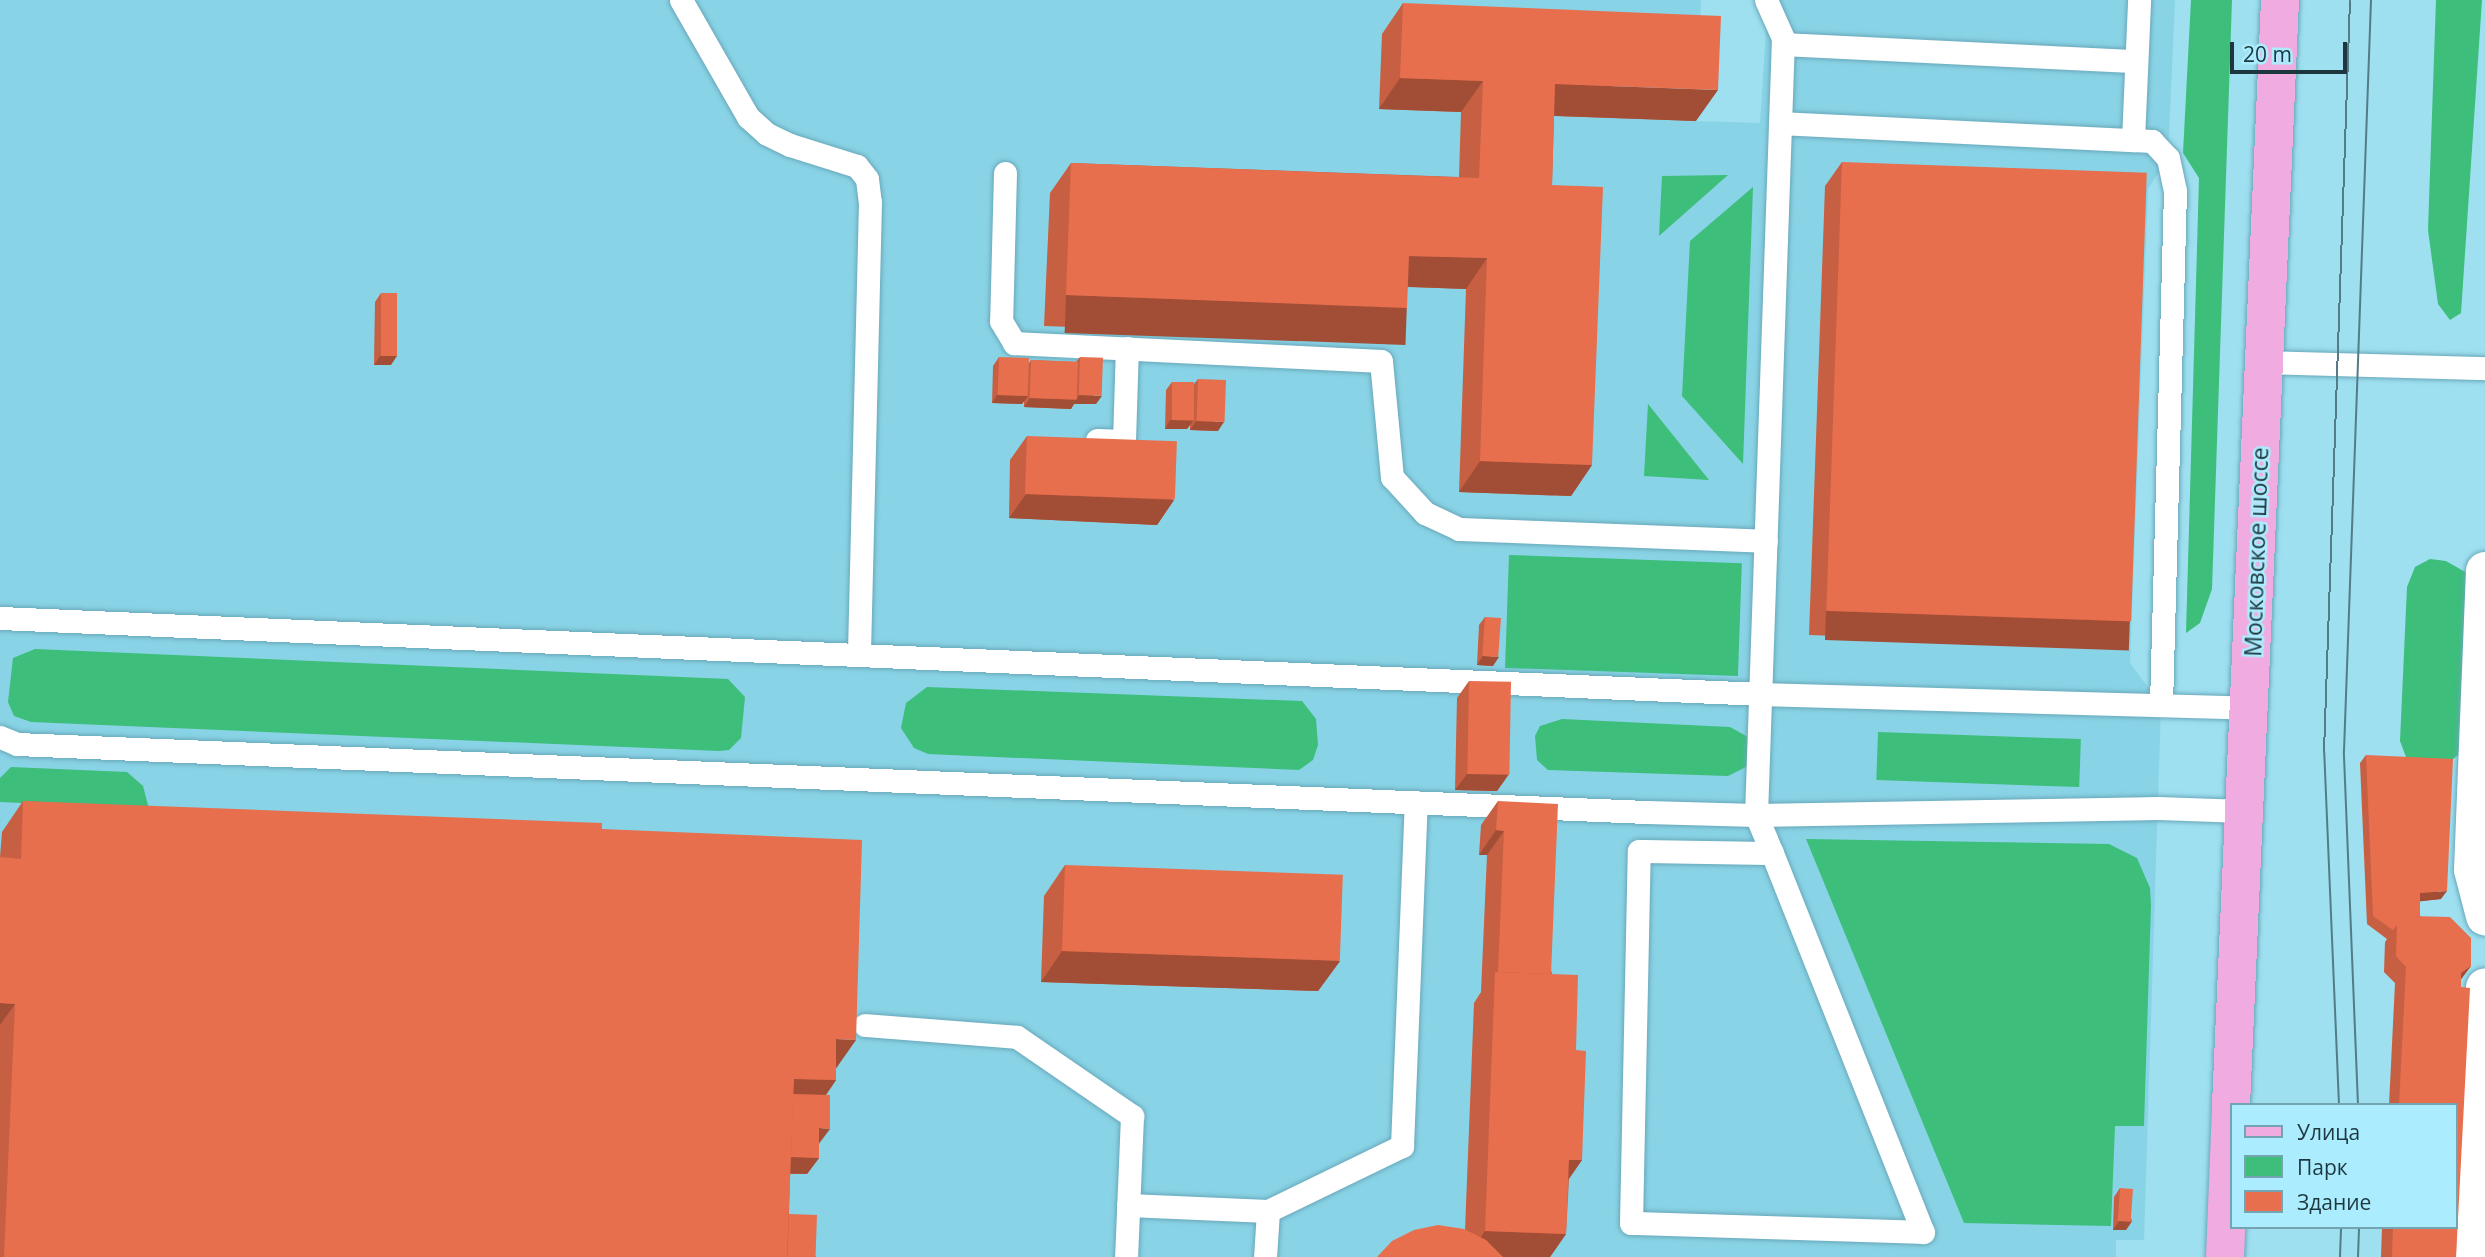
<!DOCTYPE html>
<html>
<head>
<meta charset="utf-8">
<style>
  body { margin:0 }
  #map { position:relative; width:2485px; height:1257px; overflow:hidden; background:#9edff0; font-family:"Open Sans",sans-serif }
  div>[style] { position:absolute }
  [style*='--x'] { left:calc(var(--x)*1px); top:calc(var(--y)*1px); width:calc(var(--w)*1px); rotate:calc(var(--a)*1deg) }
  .built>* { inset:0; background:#89d3e6 }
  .green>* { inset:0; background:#3dbe7b; transform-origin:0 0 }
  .roads { filter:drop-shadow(0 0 2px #69a8b9) drop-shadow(0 0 2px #69a8b9) }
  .lane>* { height:23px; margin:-11.5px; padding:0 11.5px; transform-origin:11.5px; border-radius:11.5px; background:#fff }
  .street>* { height:38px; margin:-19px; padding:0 19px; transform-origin:19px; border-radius:19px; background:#fff }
  .primary>* { height:38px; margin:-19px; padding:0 19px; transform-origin:19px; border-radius:19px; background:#f0ace1 }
  .tram>* { height:2px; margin:-1px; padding:0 1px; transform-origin:1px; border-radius:1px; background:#527c87 }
  .wall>* { inset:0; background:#c75f43 }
  .shaded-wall>* { inset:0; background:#a24e37; transform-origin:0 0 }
  .building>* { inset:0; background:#e76f4e; transform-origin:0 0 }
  span { translate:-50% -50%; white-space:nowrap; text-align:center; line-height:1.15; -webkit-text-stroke:5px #abecfe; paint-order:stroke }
  .street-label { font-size:23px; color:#1d373e }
  .legend { position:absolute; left:2230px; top:1103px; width:228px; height:126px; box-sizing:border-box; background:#abecfe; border:2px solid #72a4b1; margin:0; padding:9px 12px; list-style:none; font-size:21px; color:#1d373e }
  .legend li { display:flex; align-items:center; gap:14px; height:35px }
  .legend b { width:35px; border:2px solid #72a4b1 }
  .scale { position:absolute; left:2230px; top:42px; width:117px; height:32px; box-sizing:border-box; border:4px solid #1d373e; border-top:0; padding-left:9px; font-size:21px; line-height:24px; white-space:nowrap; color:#1d373e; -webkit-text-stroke:5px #abecfe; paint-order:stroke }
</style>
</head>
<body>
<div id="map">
  <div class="built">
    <div style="clip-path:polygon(0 0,1701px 0,1696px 121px,1760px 123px,1768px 0,2175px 0,2168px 158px,2148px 189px,2130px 663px,2161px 705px,2144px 1240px,2116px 1240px,2116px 1257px,0 1257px)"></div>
  </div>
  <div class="green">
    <div style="clip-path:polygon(2191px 0,2232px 0,2212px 589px,2200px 623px,2186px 633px,2199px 178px,2183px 153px)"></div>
    <div style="clip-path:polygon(2436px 0,2482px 0,2461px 313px,2450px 320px,2438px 304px,2428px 230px)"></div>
    <div style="clip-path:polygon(1728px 175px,1659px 236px,1662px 176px)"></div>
    <div style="clip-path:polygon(1753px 187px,1743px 464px,1682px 396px,1690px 241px)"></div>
    <div style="clip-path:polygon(1648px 404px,1709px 480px,1644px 476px)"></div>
    <div style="left:1509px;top:555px;width:233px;height:113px;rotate:2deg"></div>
    <div style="clip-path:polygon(2430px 559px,2446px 561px,2467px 573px,2461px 753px,2449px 762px,2406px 757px,2400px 741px,2407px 587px,2415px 567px)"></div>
    <div style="clip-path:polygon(35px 649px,728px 679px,745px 697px,741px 738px,729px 750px,719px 751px,31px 722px,14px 716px,8px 702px,13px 658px)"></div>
    <div style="clip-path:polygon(927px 687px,1302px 701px,1316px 719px,1318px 745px,1313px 760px,1299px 770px,928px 754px,914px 748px,901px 728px,906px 703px)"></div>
    <div style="clip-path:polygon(1562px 719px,1730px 727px,1748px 737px,1748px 766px,1728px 776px,1548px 770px,1537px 760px,1535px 736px,1540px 726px)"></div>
    <div style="left:1878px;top:732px;width:203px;height:48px;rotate:2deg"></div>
    <div style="clip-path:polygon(11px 767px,127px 772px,143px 786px,149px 809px,0 802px,0 778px)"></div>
    <div style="clip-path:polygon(1806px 839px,2109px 844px,2137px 858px,2150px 888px,2151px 905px,2144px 1126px,2115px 1126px,2111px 1226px,1964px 1223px)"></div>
  </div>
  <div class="roads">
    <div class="lane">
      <div style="--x:681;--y:0;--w:135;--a:60.2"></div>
      <div style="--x:748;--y:117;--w:25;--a:42"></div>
      <div style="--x:767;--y:134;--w:25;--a:26"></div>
      <div style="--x:790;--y:145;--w:70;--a:17.4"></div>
      <div style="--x:857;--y:166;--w:16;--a:52"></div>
      <div style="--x:867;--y:179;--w:23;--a:83"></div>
      <div style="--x:870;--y:202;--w:453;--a:91.4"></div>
      <div style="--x:1766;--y:0;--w:42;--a:65.9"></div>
      <div style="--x:1783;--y:38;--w:777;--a:91.99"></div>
      <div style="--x:1756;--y:815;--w:26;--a:67"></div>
      <div style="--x:1766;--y:839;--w:15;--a:67"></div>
      <div style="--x:1772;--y:853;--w:408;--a:68.3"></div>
      <div style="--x:1923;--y:1232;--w:292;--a:-178.2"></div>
      <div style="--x:1631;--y:1223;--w:372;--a:-88.8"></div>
      <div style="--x:1639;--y:851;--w:133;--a:0.9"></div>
      <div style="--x:1783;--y:44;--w:353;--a:2.8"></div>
      <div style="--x:1780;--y:123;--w:353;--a:2.8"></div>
      <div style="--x:2133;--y:140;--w:140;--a:-87.5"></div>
      <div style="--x:2133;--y:140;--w:19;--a:3"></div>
      <div style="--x:2152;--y:141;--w:23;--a:47"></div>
      <div style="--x:2168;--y:158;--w:34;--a:78"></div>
      <div style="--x:2175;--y:191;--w:514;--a:91.56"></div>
      <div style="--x:1005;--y:173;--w:148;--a:91.5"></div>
      <div style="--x:1001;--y:321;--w:26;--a:59"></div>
      <div style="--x:1014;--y:343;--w:367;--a:2.8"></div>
      <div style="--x:1381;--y:361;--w:117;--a:84.6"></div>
      <div style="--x:1392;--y:477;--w:49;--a:47.5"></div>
      <div style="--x:1425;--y:513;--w:38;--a:25"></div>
      <div style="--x:1459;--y:529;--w:307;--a:2.2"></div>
      <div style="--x:2264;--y:362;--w:221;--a:1.6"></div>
      <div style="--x:1097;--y:440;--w:27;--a:2"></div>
      <div style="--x:1124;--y:441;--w:93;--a:-88.2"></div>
      <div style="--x:0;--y:618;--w:1763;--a:2.47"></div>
      <div style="--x:1761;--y:694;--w:488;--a:1.6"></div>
      <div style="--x:0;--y:737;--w:18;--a:22"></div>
      <div style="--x:17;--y:744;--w:1631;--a:2.39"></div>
      <div style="--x:1647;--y:812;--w:109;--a:1.6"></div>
      <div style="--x:1756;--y:815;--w:402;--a:-1"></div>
      <div style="--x:2158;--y:808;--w:86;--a:2"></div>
      <div style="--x:865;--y:1025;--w:152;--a:4.5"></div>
      <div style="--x:1017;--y:1037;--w:140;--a:34.5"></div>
      <div style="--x:1132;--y:1116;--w:141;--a:92.4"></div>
      <div style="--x:1128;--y:1205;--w:140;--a:2.5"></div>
      <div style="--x:1268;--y:1211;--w:46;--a:93.7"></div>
      <div style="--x:1268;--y:1211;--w:149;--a:-25.9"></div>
      <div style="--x:1402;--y:1146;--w:344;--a:-87.7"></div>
    </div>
    <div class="street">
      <div style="--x:2485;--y:571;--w:299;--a:92.3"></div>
      <div style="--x:2473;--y:870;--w:48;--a:75.4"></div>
      <div style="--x:2469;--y:1257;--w:270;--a:-86.6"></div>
    </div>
    <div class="primary">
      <div style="--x:2231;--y:1105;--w:1106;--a:-87.46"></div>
      <div style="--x:2225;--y:1257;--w:150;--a:-87.7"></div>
    </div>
  </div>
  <div class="tram">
    <div style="--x:2339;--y:1105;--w:353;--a:-92.4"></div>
    <div style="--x:2324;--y:752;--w:752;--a:-88.02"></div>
    <div style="--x:2358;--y:1105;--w:354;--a:-92.3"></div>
    <div style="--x:2344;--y:751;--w:751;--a:-87.94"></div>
    <div style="--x:2340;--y:1257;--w:30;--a:-88"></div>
    <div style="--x:2358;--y:1257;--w:30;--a:-88"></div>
  </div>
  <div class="wall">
    <div style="clip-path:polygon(1403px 3px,1696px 121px,1554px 116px,1552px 185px,1592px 465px,1571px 496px,1459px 492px,1466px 289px,1408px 287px,1386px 339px,1044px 326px,1050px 193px,1071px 163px,1459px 177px,1461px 112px,1379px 109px,1382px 34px)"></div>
    <div style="clip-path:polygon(1842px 162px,2130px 622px,2113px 646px,1809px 635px,1825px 186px)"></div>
    <div style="clip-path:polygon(381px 293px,391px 365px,374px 365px,375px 302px)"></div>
    <div style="clip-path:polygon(999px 357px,1029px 363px,1031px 360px,1076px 362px,1080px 357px,1096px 404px,1074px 404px,1071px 409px,1024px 407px,1024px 401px,1022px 404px,992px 403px,993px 366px)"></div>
    <div style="clip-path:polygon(1198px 379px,1218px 431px,1190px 430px,1190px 425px,1187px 429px,1165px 429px,1166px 390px,1172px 382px,1194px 384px)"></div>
    <div style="clip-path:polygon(1027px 436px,1174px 500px,1157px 525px,1009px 518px,1010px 460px)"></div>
    <div style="clip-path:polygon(1485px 617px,1493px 666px,1477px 665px,1479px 625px)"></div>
    <div style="clip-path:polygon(1469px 681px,1509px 774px,1497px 791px,1455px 790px,1457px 698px)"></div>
    <div style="clip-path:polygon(2366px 755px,2441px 899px,2420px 901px,2420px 916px,2471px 966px,2461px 979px,2456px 1257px,2381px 1257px,2382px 1227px,2455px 1227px,2455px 1105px,2389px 1105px,2395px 983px,2384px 972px,2385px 942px,2387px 939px,2367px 924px,2360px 763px)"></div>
    <div style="clip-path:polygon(23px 801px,602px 829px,836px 1068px,836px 1080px,826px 1095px,819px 1144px,819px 1158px,807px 1174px,790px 1174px,789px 1214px,816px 1257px,0 1257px,0 857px,2px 832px)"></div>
    <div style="clip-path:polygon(1498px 801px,1576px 1050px,1582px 1160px,1569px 1179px,1566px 1234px,1550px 1257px,1414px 1230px,1465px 1230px,1474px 1003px,1481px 992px,1487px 855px,1479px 855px,1481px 825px)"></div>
    <div style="clip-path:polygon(1065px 865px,1340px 961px,1318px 991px,1041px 982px,1044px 896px)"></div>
    <div style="clip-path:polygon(2120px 1188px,2132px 1221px,2126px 1230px,2113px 1230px,2114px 1197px)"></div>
  </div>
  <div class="shaded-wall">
    <div style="clip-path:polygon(1400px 78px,1483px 81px,1461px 112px,1379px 109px)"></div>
    <div style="clip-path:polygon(1555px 84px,1718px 90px,1696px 121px,1534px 115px)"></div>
    <div style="clip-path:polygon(1409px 256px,1487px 258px,1466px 289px,1388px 286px)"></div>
    <div style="left:1066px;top:295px;width:341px;height:38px;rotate:2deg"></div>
    <div style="clip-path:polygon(380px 356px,397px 356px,391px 365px,374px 365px)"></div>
    <div style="clip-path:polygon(997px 395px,1028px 396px,1022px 404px,992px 403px)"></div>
    <div style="clip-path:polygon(1079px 395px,1102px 396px,1096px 404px,1074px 404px,1071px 409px,1024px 407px,1030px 398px,1076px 400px)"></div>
    <div style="clip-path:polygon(1170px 420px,1193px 421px,1187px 429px,1165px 429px)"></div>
    <div style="clip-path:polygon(1196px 421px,1224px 422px,1218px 431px,1190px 430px)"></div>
    <div style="clip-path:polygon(1480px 461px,1592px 465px,1571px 496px,1459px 492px)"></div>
    <div style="clip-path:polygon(1026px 494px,1174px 500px,1157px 525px,1009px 518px)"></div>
    <div style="left:1826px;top:611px;width:304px;height:29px;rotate:2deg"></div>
    <div style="clip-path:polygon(1483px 656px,1499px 657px,1493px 666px,1477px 665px)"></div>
    <div style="clip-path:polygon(1467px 774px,1509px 774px,1497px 791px,1455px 790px)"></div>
    <div style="clip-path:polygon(1496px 830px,1504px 831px,1487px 855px,1479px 855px)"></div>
    <div style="clip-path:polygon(2447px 891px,2441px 899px,2415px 902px,2420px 893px)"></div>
    <div style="clip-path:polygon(1062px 951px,1340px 961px,1318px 991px,1041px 982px)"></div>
    <div style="clip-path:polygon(2471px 966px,2459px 982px,2461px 973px)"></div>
    <div style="clip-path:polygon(0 1003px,15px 1004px,0 1025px)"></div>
    <div style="clip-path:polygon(836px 1039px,856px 1040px,835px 1070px)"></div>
    <div style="clip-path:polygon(794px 1079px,836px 1080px,815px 1111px,783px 1110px)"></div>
    <div style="clip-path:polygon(819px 1128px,830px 1129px,818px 1145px)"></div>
    <div style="clip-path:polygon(782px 1156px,819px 1158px,807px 1174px,770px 1173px)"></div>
    <div style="clip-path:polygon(1569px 1160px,1582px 1160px,1560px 1191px)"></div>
    <div style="clip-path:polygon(2119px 1221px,2132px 1221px,2126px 1230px,2113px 1230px)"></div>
    <div style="clip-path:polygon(1485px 1231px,1566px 1234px,1550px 1257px,1467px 1257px)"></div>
  </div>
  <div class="building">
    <div style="clip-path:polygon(1403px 3px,1721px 16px,1718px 90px,1555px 84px,1552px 185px,1603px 187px,1592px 465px,1480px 461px,1487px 258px,1409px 256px,1407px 308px,1066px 295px,1071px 163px,1479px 178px,1483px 81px,1400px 78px)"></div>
    <div style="left:1842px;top:162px;width:305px;height:449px;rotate:2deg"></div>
    <div style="left:381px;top:293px;width:16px;height:63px"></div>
    <div style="left:999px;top:357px;width:30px;height:38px;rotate:2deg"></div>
    <div style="left:1080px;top:357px;width:23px;height:38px;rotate:2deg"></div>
    <div style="left:1031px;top:360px;width:47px;height:38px;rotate:2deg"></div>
    <div style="left:1198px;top:379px;width:28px;height:42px;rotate:2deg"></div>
    <div style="left:1172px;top:382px;width:22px;height:38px"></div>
    <div style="left:1027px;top:436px;width:150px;height:58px;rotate:2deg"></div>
    <div style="left:1485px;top:617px;width:16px;height:39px;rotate:4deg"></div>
    <div style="left:1469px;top:681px;width:42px;height:93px;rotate:1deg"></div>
    <div style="clip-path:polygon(2366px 755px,2453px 759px,2447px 891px,2420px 893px,2420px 916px,2410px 916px,2397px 925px,2393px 930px,2373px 916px)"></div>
    <div style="clip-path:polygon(23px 801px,602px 823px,602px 829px,862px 840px,856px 1040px,836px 1039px,836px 1080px,794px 1079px,787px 1257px,4px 1257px,15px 1004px,0 1003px,0 857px,21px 859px)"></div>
    <div style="clip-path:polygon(1498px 801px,1558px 804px,1551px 974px,1498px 972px,1504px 831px,1496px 830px)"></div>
    <div style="left:1065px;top:865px;width:278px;height:86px;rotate:2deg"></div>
    <div style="clip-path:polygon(2410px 916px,2450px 917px,2471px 938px,2471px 966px,2461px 973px,2461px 987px,2470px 988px,2456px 1257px,2392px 1257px,2393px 1227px,2455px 1227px,2455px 1105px,2399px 1105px,2406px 967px,2396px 956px,2397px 925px)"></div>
    <div style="clip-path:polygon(1495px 972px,1578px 975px,1576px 1050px,1586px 1051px,1582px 1160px,1569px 1160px,1566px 1234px,1485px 1231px)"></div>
    <div style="clip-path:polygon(793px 1094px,830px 1095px,830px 1129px,819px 1128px,819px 1158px,791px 1157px)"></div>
    <div style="left:2120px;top:1188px;width:13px;height:33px;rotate:4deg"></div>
    <div style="left:789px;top:1214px;width:28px;height:43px;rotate:2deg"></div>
    <div style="clip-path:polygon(1438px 1225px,1464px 1229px,1486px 1240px,1503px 1257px,1377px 1257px,1392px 1241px,1414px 1230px)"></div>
  </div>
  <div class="street-label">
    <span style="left:2256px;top:552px;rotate:-88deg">Московское шоссе</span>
  </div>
  <ul class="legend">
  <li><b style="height:9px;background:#f0ace1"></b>Улица</li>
  <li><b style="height:19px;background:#3dbe7b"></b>Парк</li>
  <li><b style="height:19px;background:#e76f4e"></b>Здание</li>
  </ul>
  <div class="scale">20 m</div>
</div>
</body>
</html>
